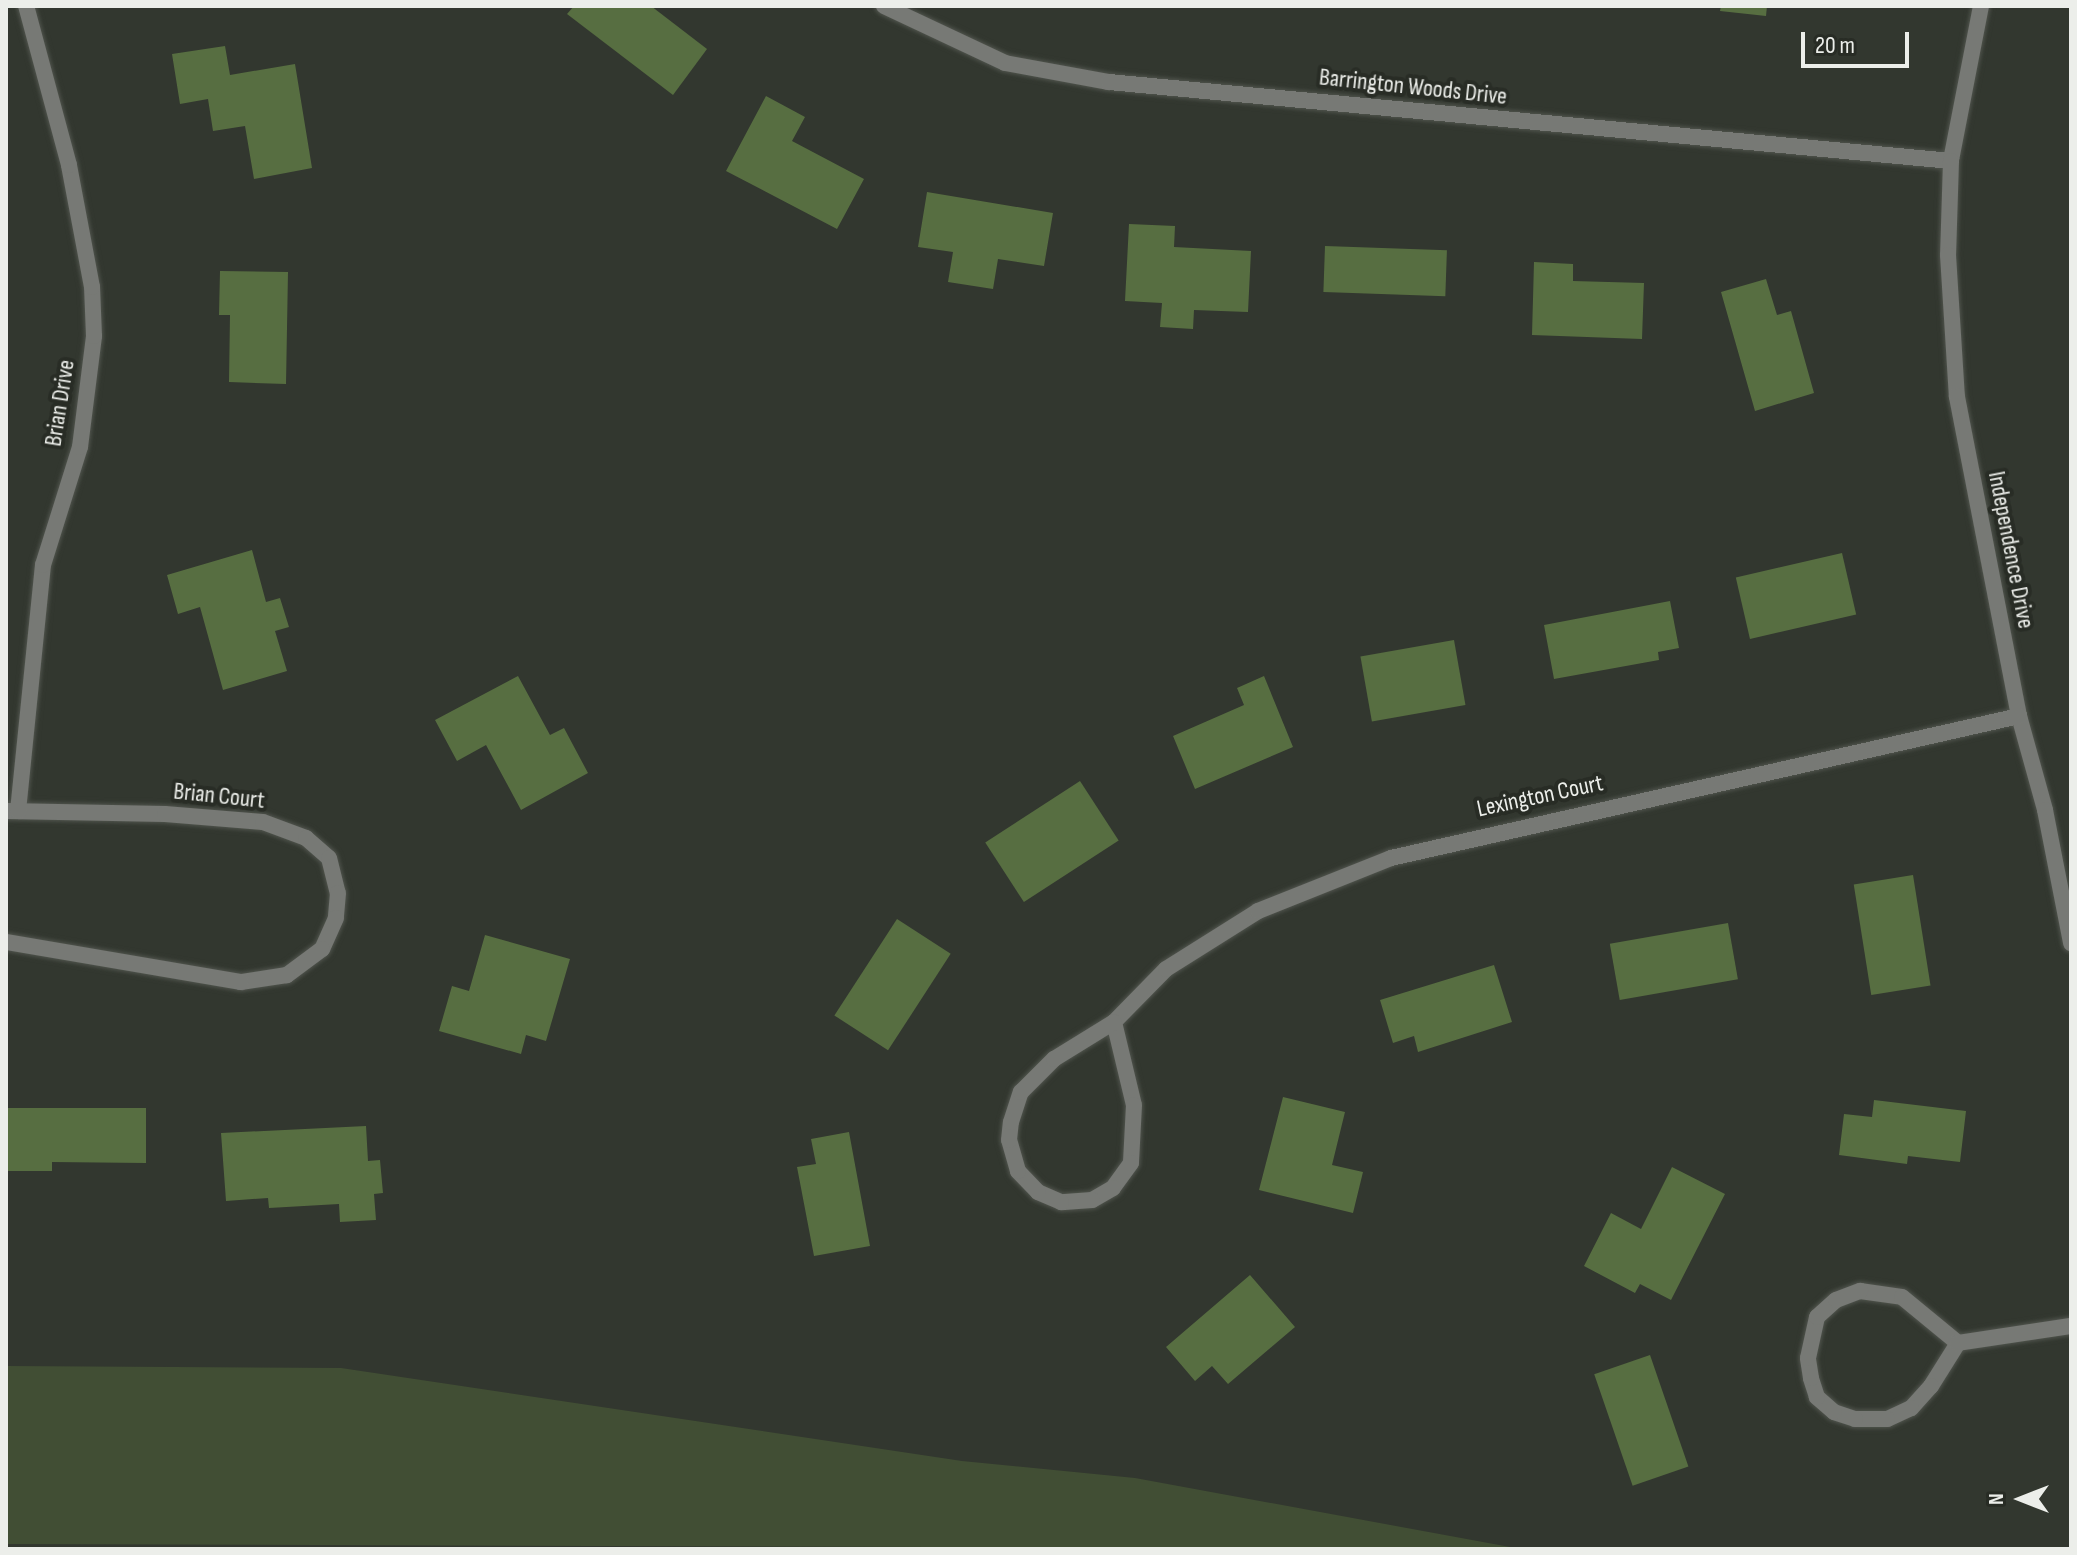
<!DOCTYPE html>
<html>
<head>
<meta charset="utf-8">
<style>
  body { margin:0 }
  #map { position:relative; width:2077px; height:1555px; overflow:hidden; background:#32372f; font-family:"Sofia Sans Condensed",sans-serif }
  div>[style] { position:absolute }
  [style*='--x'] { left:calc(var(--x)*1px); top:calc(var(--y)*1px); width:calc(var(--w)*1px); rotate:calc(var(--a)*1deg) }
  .green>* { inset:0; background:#414e34 }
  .building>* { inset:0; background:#576e41; transform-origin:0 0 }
  .roads { filter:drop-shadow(0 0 2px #50544d) drop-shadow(0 0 2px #50544d) }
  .minor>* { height:16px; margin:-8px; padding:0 8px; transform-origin:8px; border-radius:8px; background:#777975 }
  span { translate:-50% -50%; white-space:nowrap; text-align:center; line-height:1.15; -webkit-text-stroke:8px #282c25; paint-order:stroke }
  .street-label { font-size:24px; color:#eceeea }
  .frame { position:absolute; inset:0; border:8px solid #eceeea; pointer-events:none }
  .north { position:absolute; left:1981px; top:1459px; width:80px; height:80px; -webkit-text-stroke:6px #282c25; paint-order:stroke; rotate:270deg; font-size:22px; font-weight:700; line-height:32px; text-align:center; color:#eceeea }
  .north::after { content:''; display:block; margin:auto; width:28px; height:36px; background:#eceeea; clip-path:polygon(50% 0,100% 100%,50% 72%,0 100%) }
  .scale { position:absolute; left:1801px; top:32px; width:108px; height:36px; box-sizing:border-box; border:4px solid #eceeea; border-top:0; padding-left:10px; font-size:24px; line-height:28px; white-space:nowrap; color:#eceeea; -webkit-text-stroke:6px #282c25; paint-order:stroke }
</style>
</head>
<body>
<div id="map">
  <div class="green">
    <div style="clip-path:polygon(6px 1366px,341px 1368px,962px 1461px,1135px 1478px,1521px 1549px,6px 1544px)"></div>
  </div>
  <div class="building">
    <div style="clip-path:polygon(574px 6px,651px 6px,707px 49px,673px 95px,567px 14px)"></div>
    <div style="clip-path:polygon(1721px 6px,1767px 6px,1766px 16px,1720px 11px)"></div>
    <div style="clip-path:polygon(225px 46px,230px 75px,295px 64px,312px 168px,254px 179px,245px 126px,213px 131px,208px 99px,180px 104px,172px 54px)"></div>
    <div style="clip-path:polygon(766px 96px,805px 117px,792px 141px,864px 179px,837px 229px,726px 171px)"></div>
    <div style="clip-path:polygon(927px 192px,1053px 213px,1044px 266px,998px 259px,993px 289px,948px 282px,953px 252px,918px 247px)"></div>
    <div style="clip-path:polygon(1129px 224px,1175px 226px,1174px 247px,1251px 251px,1248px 312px,1194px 310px,1193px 329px,1160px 327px,1162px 303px,1125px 301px)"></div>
    <div style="left:1325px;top:246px;width:122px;height:46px;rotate:2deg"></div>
    <div style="clip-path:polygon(1534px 262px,1573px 264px,1573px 281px,1644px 283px,1642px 339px,1532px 335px)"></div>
    <div style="clip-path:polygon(220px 271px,288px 272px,286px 384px,229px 382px,230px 315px,219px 315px)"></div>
    <div style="clip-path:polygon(1766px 279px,1777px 315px,1791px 311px,1814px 393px,1755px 411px,1721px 292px)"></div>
    <div style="clip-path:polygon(252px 550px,266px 602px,280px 598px,289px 627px,275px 631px,287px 671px,223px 690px,200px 607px,178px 614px,167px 575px)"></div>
    <div style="left:1842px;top:553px;width:63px;height:109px;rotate:77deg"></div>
    <div style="clip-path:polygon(1670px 601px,1679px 648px,1658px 652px,1659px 660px,1554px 679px,1544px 625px)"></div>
    <div style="left:1454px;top:640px;width:66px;height:95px;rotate:80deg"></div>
    <div style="clip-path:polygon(518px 676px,550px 735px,564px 728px,588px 773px,521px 810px,486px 745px,457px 761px,435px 720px)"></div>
    <div style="clip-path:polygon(1264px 676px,1293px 747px,1195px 789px,1173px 736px,1244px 705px,1237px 688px)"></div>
    <div style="left:1080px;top:781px;width:71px;height:113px;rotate:57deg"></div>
    <div style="left:1913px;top:875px;width:112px;height:60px;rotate:81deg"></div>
    <div style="left:897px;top:919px;width:64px;height:115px;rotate:33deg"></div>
    <div style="left:1728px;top:923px;width:57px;height:120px;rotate:80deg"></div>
    <div style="clip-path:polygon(485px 935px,570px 959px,546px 1041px,526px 1035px,521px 1054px,439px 1031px,452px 986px,469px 991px)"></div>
    <div style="clip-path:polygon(1494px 965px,1512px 1022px,1418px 1052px,1414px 1036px,1393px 1043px,1380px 1000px)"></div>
    <div style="clip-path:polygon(1283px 1097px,1345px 1112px,1332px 1165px,1363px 1172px,1353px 1213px,1259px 1190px)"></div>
    <div style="clip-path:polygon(1874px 1100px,1966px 1111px,1960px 1162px,1908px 1156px,1907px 1164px,1839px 1155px,1844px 1114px,1872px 1117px)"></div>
    <div style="clip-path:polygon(6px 1108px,146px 1108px,146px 1163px,52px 1162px,52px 1171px,6px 1171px)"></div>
    <div style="clip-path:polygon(366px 1126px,368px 1161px,380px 1160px,383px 1193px,374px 1194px,376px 1220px,340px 1222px,339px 1204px,269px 1208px,268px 1198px,226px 1201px,221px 1133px)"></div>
    <div style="clip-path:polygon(849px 1132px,870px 1246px,814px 1256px,797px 1167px,816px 1164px,811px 1139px)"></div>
    <div style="clip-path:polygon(1672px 1167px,1725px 1194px,1671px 1300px,1640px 1284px,1635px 1293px,1584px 1266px,1611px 1213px,1641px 1229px)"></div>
    <div style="clip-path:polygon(1250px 1275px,1295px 1327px,1228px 1384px,1212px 1366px,1195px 1381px,1166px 1347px)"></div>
    <div style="left:1650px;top:1355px;width:118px;height:59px;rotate:71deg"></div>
  </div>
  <div class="roads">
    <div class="minor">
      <div style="--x:884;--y:6;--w:134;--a:25.2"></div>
      <div style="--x:1005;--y:63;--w:106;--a:10.4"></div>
      <div style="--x:1109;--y:82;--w:846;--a:5.36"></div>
      <div style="--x:1981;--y:6;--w:158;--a:101"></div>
      <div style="--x:1951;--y:161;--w:94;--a:91.8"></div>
      <div style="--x:1948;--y:255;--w:142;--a:86.4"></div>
      <div style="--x:1957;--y:397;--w:325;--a:79"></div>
      <div style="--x:2019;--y:716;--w:98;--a:74.5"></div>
      <div style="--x:2045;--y:810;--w:136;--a:78.9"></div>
      <div style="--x:6;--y:811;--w:159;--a:1.1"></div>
      <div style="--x:165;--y:814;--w:98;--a:4.7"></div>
      <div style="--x:263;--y:822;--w:46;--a:20.4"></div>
      <div style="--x:306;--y:838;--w:30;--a:41"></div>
      <div style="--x:329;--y:858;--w:36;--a:76"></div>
      <div style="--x:338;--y:893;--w:25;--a:95"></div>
      <div style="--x:336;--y:918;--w:34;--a:114"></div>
      <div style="--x:322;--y:949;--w:44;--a:143.4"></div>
      <div style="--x:287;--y:975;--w:47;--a:171.3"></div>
      <div style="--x:241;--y:982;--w:238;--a:-170.3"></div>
      <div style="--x:18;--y:811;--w:247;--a:-84.2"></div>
      <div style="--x:43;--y:565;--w:124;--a:-72.6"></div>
      <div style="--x:80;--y:447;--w:112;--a:-82.8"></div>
      <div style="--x:94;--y:336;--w:49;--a:-92.3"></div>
      <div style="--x:92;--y:287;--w:124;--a:-100.7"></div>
      <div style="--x:69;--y:165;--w:165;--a:-105.1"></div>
      <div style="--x:1114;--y:1022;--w:74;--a:-45.5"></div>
      <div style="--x:1166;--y:969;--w:109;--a:-32.2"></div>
      <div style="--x:1258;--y:911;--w:143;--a:-21.7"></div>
      <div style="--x:1391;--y:858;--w:644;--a:-12.74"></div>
      <div style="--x:1114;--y:1022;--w:85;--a:76.5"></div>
      <div style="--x:1134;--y:1105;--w:58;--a:93"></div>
      <div style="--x:1131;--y:1163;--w:31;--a:126"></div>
      <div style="--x:1113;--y:1188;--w:24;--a:150"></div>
      <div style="--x:1092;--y:1200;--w:31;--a:176"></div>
      <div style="--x:1061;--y:1202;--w:25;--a:-157"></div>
      <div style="--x:1038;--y:1192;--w:29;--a:-134"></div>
      <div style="--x:1018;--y:1171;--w:32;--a:-106"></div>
      <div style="--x:1009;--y:1140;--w:18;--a:-84"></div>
      <div style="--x:1011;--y:1122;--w:32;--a:-72"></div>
      <div style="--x:1021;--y:1092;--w:47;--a:-45"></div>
      <div style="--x:1054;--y:1059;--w:70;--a:-31.7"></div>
      <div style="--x:1860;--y:1291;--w:42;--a:8.1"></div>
      <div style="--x:1902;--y:1297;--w:72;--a:39.4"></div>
      <div style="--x:1958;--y:1343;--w:51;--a:122.1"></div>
      <div style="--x:1931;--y:1386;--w:30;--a:132"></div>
      <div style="--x:1911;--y:1408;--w:26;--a:155"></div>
      <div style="--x:1887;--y:1419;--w:32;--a:180"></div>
      <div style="--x:1855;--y:1419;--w:22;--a:-162"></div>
      <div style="--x:1834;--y:1412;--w:23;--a:-139"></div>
      <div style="--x:1817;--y:1397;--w:20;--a:-108"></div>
      <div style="--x:1811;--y:1378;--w:20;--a:-99"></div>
      <div style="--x:1808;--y:1358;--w:42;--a:-77.6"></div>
      <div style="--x:1817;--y:1317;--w:25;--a:-42"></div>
      <div style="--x:1836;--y:1300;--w:26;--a:-21"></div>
      <div style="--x:1958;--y:1343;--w:114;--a:-8.6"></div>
    </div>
  </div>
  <div class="street-label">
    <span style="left:1413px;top:87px;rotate:6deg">Barrington Woods Drive</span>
    <span style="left:60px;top:403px;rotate:-81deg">Brian Drive</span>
    <span style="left:2011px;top:550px;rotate:79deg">Independence Drive</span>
    <span style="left:219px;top:796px;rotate:6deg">Brian Court</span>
    <span style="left:1540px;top:796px;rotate:-12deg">Lexington Court</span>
  </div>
  <div class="frame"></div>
  <div class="north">N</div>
  <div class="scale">20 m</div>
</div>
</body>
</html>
